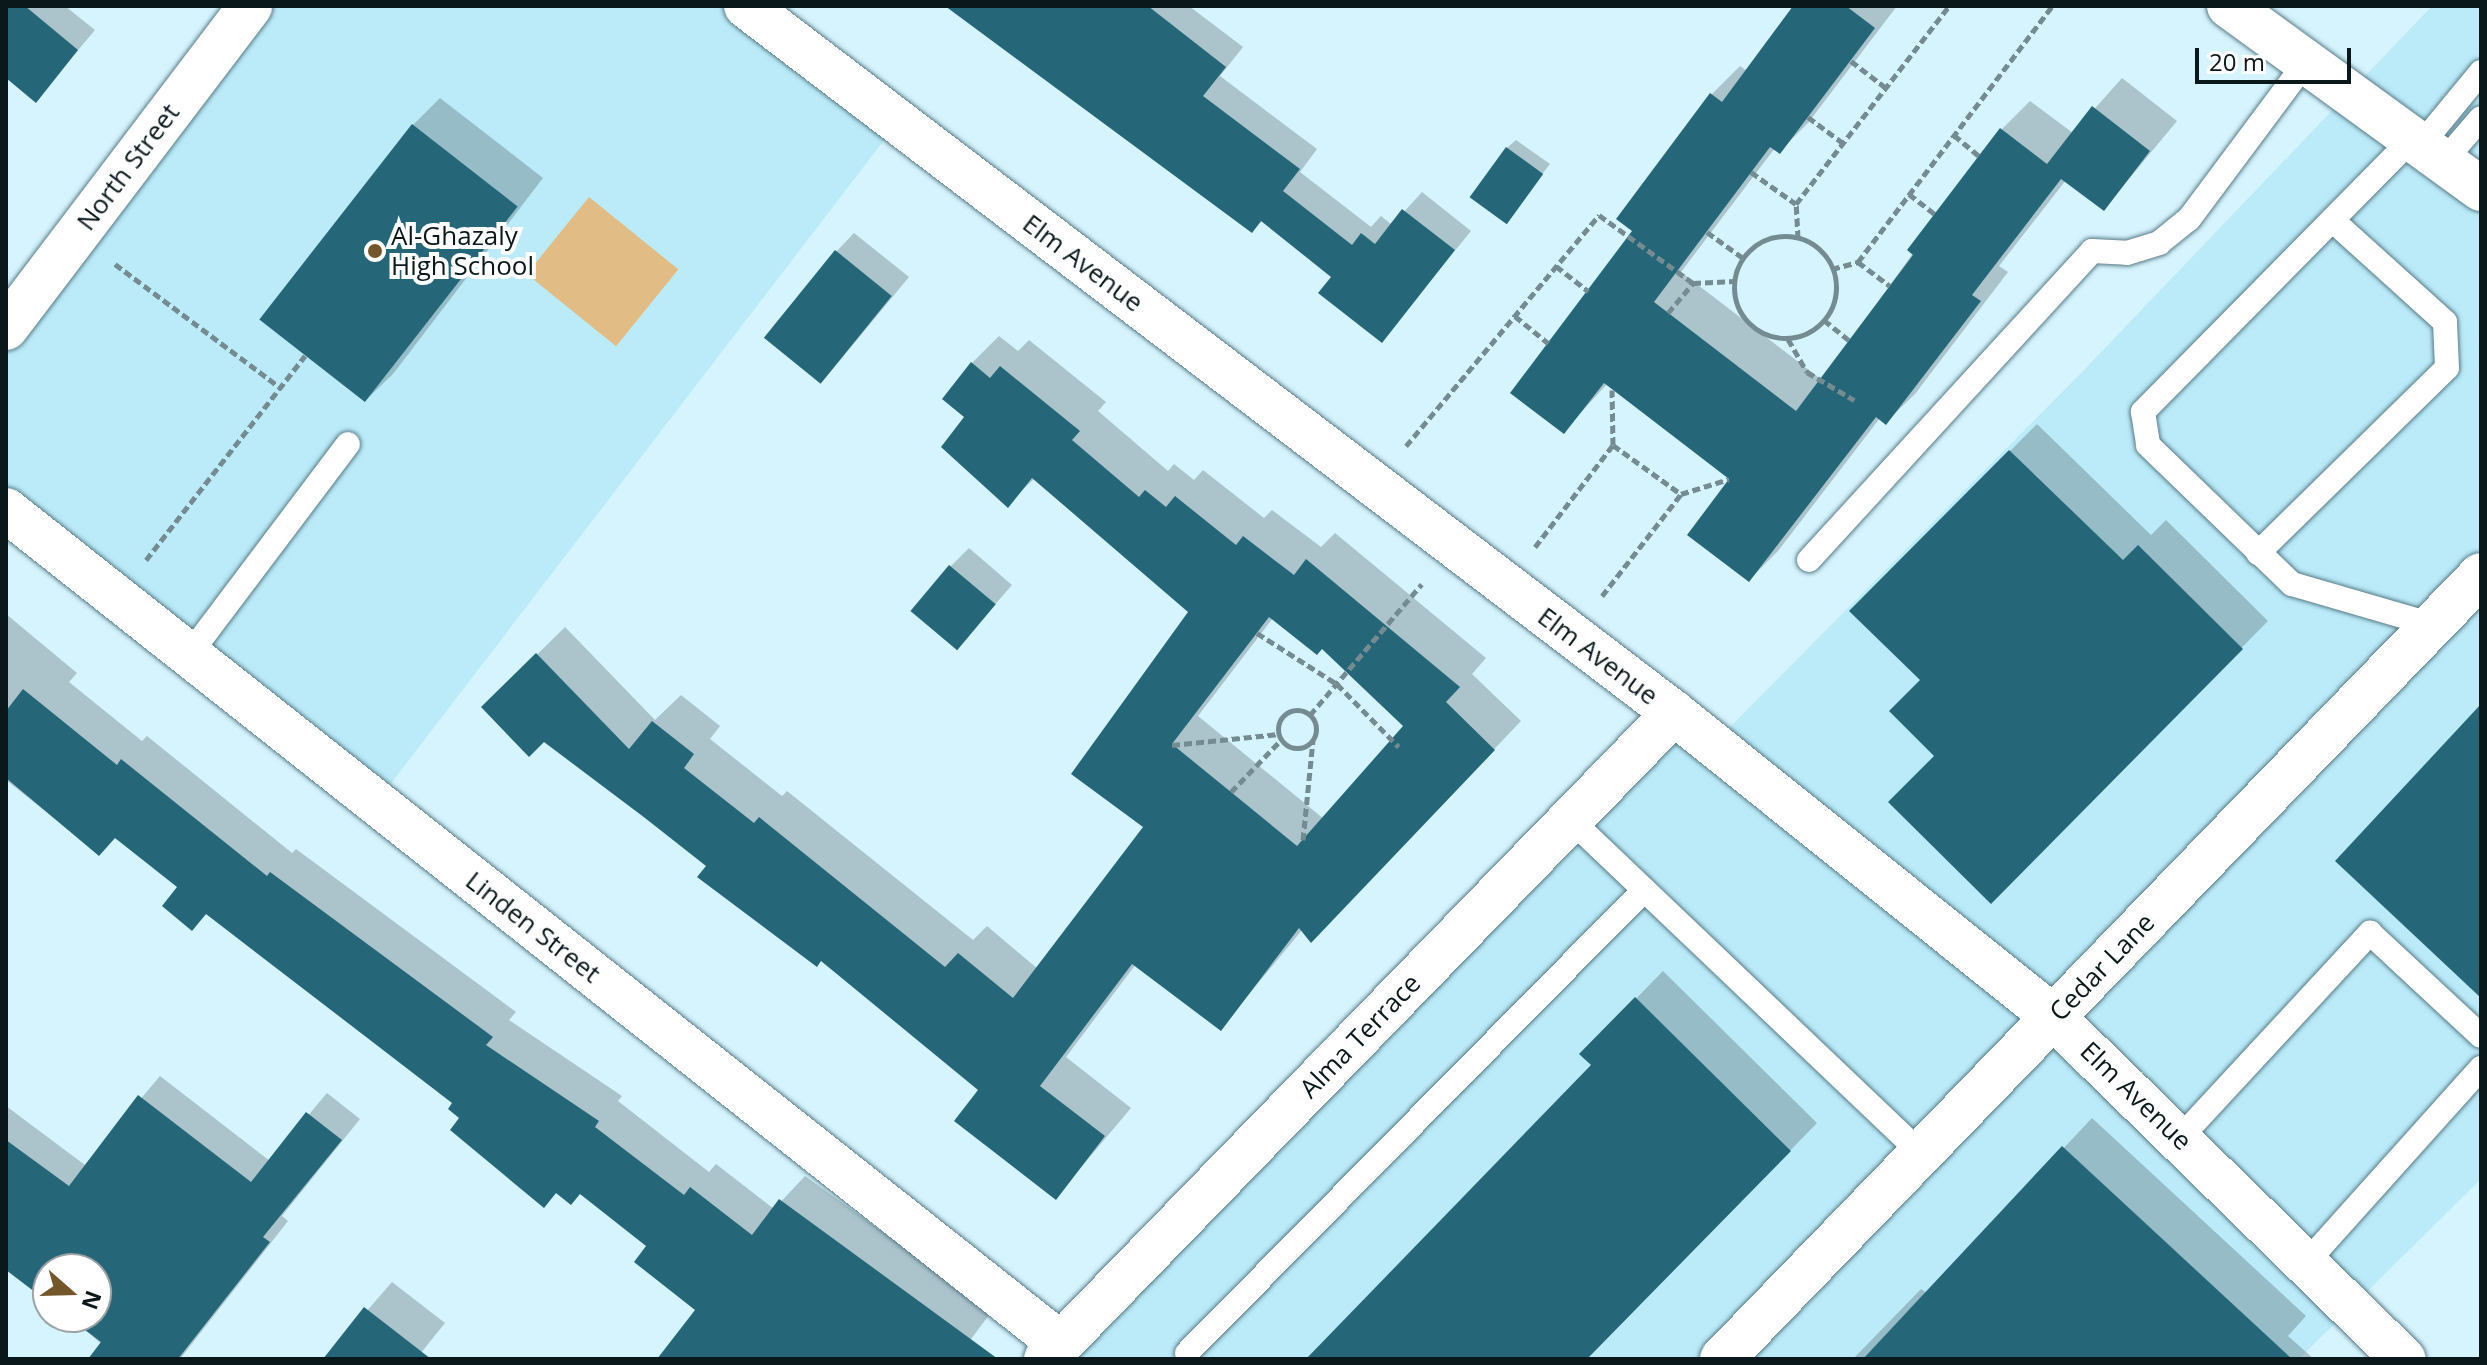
<!DOCTYPE html>
<html>
<head>
<meta charset="utf-8">
<style>
  body { margin:0 }
  #map { position:relative; width:2487px; height:1365px; overflow:hidden; background:#d6f4fe; font-family:"Open Sans",sans-serif }
  div>[style] { position:absolute }
  [style*='--x'] { left:calc(var(--x)*1px); top:calc(var(--y)*1px); width:calc(var(--w)*1px); rotate:calc(var(--a)*1deg) }
  .built>* { inset:0; background:#bbebf9 }
  .green>* { inset:0; background:#e1bc84; transform-origin:0 0 }
  .shadow>* { inset:0; background:#0003 }
  .building>* { inset:0; background:#256779; transform-origin:0 0 }
  .path>* { height:5px; margin-top:-2.5px; transform-origin:0; background:repeating-linear-gradient(90deg,#748b92 0 8px,transparent 0 12px) }
  .path>.ring { margin:-2.5px; padding:0; box-sizing:content-box; background:none; border:5px solid #748b92; border-radius:50% }
  .roads { filter:drop-shadow(0 0 2px #587b86) drop-shadow(0 0 2px #587b86) }
  .lane>* { height:24px; margin:-12px; padding:0 12px; transform-origin:12px; border-radius:12px; background:#fff }
  .street>* { height:44px; margin:-22px; padding:0 22px; transform-origin:22px; border-radius:22px; background:#fff }
  .secondary>* { height:44px; margin:-22px; padding:0 22px; transform-origin:22px; border-radius:22px; background:#fff }
  .dots>* { width:22px; height:22px; translate:-50% -50%; box-sizing:border-box; border:4px solid #fff; border-radius:50% }
  span { translate:-50% -50%; white-space:nowrap; text-align:center; line-height:1.15; -webkit-text-stroke:8px #fff; paint-order:stroke }
  .street-label { font-size:26px; color:#0a181c }
  .poi-label { font-size:26px; color:#0a181c }
  .left { translate:0 -50%; text-align:left }
  .frame { position:absolute; inset:0; border:8px solid #0a181c; pointer-events:none }
  .north { position:absolute; left:32px; top:1253px; width:80px; height:80px; box-sizing:border-box; background:#fff; border:2px solid #9da3a4; border-radius:50%; rotate:110deg; font-size:22px; font-weight:700; line-height:32px; text-align:center; color:#0a181c }
  .north::after { content:''; display:block; margin:auto; width:28px; height:36px; background:#73572a; clip-path:polygon(50% 0,100% 100%,50% 72%,0 100%) }
  .scale { position:absolute; left:2195px; top:48px; width:156px; height:36px; box-sizing:border-box; border:4px solid #0a181c; border-top:0; padding-left:10px; font-size:24px; line-height:28px; white-space:nowrap; color:#0a181c; -webkit-text-stroke:6px #fff; paint-order:stroke }
</style>
</head>
<body>
<div id="map">
  <div class="built">
    <div style="clip-path:polygon(250px 6px,746px 6px,898px 122px,376px 803px,6px 510px,6px 328px)"></div>
    <div style="clip-path:polygon(2432px 6px,2481px 6px,2481px 1179px,2299px 1359px,1046px 1359px,1674px 713px,1713px 744px,2083px 371px)"></div>
  </div>
  <div class="green">
    <div style="left:589px;top:197px;width:115px;height:99px;rotate:39deg"></div>
  </div>
  <div class="shadow">
    <div style="clip-path:polygon(6px 6px,65px 6px,95px 30px,36px 100px,6px 76px)"></div>
    <div style="clip-path:polygon(950px 6px,1189px 6px,1243px 47px,1220px 76px,1317px 149px,1300px 172px,1371px 227px,1381px 216px,1392px 225px,1422px 192px,1471px 231px,1382px 340px,1333px 277px,1263px 220px,1252px 231px)"></div>
    <div style="clip-path:polygon(1796px 6px,1897px 6px,1808px 123px,1780px 151px,1775px 148px,1681px 272px,1822px 380px,2002px 129px,2030px 101px,2073px 133px,2122px 78px,2177px 121px,2104px 209px,2066px 180px,1999px 266px,2008px 272px,1915px 394px,1886px 422px,1880px 418px,1778px 551px,1749px 580px,1732px 478px,1608px 383px,1564px 431px,1635px 231px,1712px 94px,1740px 66px,1747px 71px)"></div>
    <div style="clip-path:polygon(440px 98px,543px 178px,393px 374px,366px 400px,263px 320px,413px 125px)"></div>
    <div style="clip-path:polygon(1516px 140px,1550px 164px,1506px 221px,1507px 148px)"></div>
    <div style="clip-path:polygon(854px 233px,909px 277px,822px 382px,836px 252px)"></div>
    <div style="clip-path:polygon(evenodd,999px 336px,1018px 351px,1029px 340px,1106px 402px,1098px 411px,1168px 471px,1174px 464px,1194px 480px,1203px 470px,1264px 518px,1272px 510px,1321px 547px,1335px 533px,1486px 658px,1472px 674px,1521px 721px,1338px 913px,1302px 930px,1221px 1028px,1136px 964px,1066px 1057px,1131px 1108px,1056px 1197px,981px 1090px,709px 865px,544px 740px,484px 707px,565px 627px,655px 720px,681px 695px,720px 726px,710px 739px,782px 796px,787px 791px,973px 940px,987px 926px,1038px 969px,1146px 826px,1190px 612px,1035px 478px,1007px 505px,967px 417px,972px 363px,999px 336px,1273px 618px,1322px 647px,1406px 726px,1324px 819px,1198px 716px,1273px 618px)"></div>
    <div style="clip-path:polygon(2037px 424px,2151px 535px,2166px 520px,2268px 621px,1991px 902px,1937px 756px,1922px 680px,1852px 610px)"></div>
    <div style="clip-path:polygon(969px 548px,1012px 585px,958px 647px,950px 567px)"></div>
    <div style="clip-path:polygon(6px 614px,77px 673px,69px 682px,142px 741px,147px 736px,292px 853px,296px 849px,516px 1012px,509px 1020px,622px 1096px,618px 1101px,709px 1172px,716px 1164px,774px 1209px,805px 1176px,992px 1311px,956px 1359px,660px 1359px,698px 1309px,649px 1246px,581px 1192px,557px 1192px,544px 1205px,454px 1103px,207px 913px,192px 928px,180px 886px,116px 836px,99px 854px,6px 780px)"></div>
    <div style="clip-path:polygon(1663px 971px,1817px 1123px,1587px 1359px,1309px 1359px,1594px 1065px,1582px 1054px)"></div>
    <div style="clip-path:polygon(160px 1076px,270px 1161px,327px 1093px,360px 1119px,282px 1216px,288px 1221px,180px 1359px,118px 1359px,71px 1317px,96px 1317px,96px 1269px,48px 1269px,48px 1300px,6px 1268px,6px 1106px,85px 1165px)"></div>
    <div style="clip-path:polygon(2092px 1118px,2306px 1316px,2288px 1336px,2314px 1359px,1853px 1359px,1921px 1289px,1927px 1293px)"></div>
    <div style="clip-path:polygon(392px 1282px,445px 1323px,416px 1359px,325px 1359px)"></div>
  </div>
  <div class="building">
    <div style="clip-path:polygon(6px 6px,25px 6px,78px 50px,36px 103px,6px 78px)"></div>
    <div style="clip-path:polygon(945px 6px,1148px 6px,1226px 67px,1203px 96px,1300px 169px,1283px 191px,1352px 245px,1361px 233px,1375px 244px,1402px 209px,1455px 250px,1382px 343px,1318px 293px,1331px 277px,1261px 221px,1252px 233px)"></div>
    <div style="clip-path:polygon(1793px 6px,1846px 6px,1875px 28px,1780px 154px,1770px 147px,1654px 302px,1796px 411px,1913px 255px,1907px 250px,2000px 128px,2047px 164px,2092px 106px,2150px 151px,2104px 211px,2061px 179px,1972px 295px,1981px 301px,1886px 425px,1876px 417px,1749px 582px,1687px 535px,1729px 479px,1604px 383px,1564px 434px,1510px 393px,1632px 231px,1616px 219px,1710px 93px,1722px 102px)"></div>
    <div style="left:412px;top:124px;width:134px;height:248px;rotate:38deg"></div>
    <div style="left:1506px;top:147px;width:46px;height:62px;rotate:36deg"></div>
    <div style="left:835px;top:250px;width:73px;height:113px;rotate:39deg"></div>
    <div style="clip-path:polygon(evenodd,971px 362px,990px 378px,1000px 366px,1080px 431px,1072px 440px,1139px 497px,1145px 490px,1166px 507px,1175px 496px,1236px 545px,1243px 536px,1294px 575px,1306px 559px,1460px 687px,1446px 702px,1495px 750px,1311px 943px,1299px 928px,1221px 1031px,1132px 964px,1040px 1086px,1105px 1136px,1056px 1200px,954px 1121px,978px 1090px,821px 961px,817px 967px,697px 877px,706px 866px,645px 818px,544px 742px,529px 757px,481px 707px,536px 653px,629px 749px,652px 721px,694px 754px,684px 768px,754px 823px,759px 817px,945px 967px,958px 953px,1013px 998px,1143px 827px,1071px 774px,1188px 612px,1032px 478px,1008px 508px,941px 447px,964px 417px,942px 399px,971px 362px,1269px 617px,1317px 655px,1322px 649px,1403px 726px,1297px 846px,1172px 744px,1269px 617px)"></div>
    <div style="clip-path:polygon(2009px 450px,2123px 560px,2138px 545px,2243px 649px,1991px 904px,1888px 802px,1934px 756px,1889px 711px,1920px 680px,1849px 611px)"></div>
    <div style="left:949px;top:565px;width:61px;height:60px;rotate:40deg"></div>
    <div style="clip-path:polygon(23px 689px,117px 765px,121px 759px,267px 876px,270px 872px,493px 1037px,486px 1045px,599px 1121px,595px 1127px,684px 1195px,690px 1187px,752px 1235px,779px 1199px,998px 1359px,657px 1359px,695px 1310px,634px 1262px,646px 1246px,580px 1194px,571px 1205px,556px 1193px,544px 1208px,450px 1130px,459px 1118px,448px 1109px,452px 1103px,206px 914px,192px 931px,162px 906px,177px 887px,115px 838px,99px 856px,6px 778px,6px 711px)"></div>
    <div style="clip-path:polygon(2481px 704px,2481px 998px,2335px 861px)"></div>
    <div style="clip-path:polygon(1635px 997px,1791px 1151px,1587px 1359px,1306px 1359px,1591px 1065px,1579px 1054px)"></div>
    <div style="clip-path:polygon(138px 1095px,251px 1182px,306px 1112px,342px 1140px,263px 1237px,270px 1242px,178px 1359px,88px 1359px,101px 1342px,68px 1317px,96px 1317px,96px 1269px,48px 1269px,48px 1302px,6px 1270px,6px 1140px,69px 1186px)"></div>
    <div style="clip-path:polygon(2062px 1146px,2292px 1359px,1863px 1359px)"></div>
    <div style="clip-path:polygon(364px 1307px,431px 1359px,323px 1359px)"></div>
  </div>
  <div class="path">
    <div style="--x:1851;--y:61;--w:44;--a:37.6"></div>
    <div style="--x:1808;--y:117;--w:44;--a:36.6"></div>
    <div style="--x:1954;--y:135;--w:33;--a:40"></div>
    <div style="--x:1751;--y:172;--w:55;--a:35.4"></div>
    <div style="--x:1909;--y:194;--w:33;--a:38"></div>
    <div style="--x:1707;--y:232;--w:44;--a:35.8"></div>
    <div class="ring" style="left:1734px;top:236px;width:97px;height:97px"></div>
    <div style="--x:1798;--y:238;--w:34;--a:-93"></div>
    <div style="--x:1796;--y:204;--w:250;--a:-52.3"></div>
    <div style="--x:1858;--y:262;--w:40;--a:37"></div>
    <div style="--x:115;--y:264;--w:207;--a:36.8"></div>
    <div style="--x:1556;--y:266;--w:41;--a:38"></div>
    <div style="--x:1832;--y:269;--w:27;--a:-15"></div>
    <div style="--x:1858;--y:262;--w:321;--a:-52.8"></div>
    <div style="--x:1668;--y:313;--w:39;--a:-50"></div>
    <div style="--x:1515;--y:316;--w:43;--a:39.3"></div>
    <div style="--x:1824;--y:320;--w:32;--a:39"></div>
    <div style="--x:1788;--y:339;--w:38;--a:60"></div>
    <div style="--x:1807;--y:372;--w:55;--a:30.8"></div>
    <div style="--x:1613;--y:445;--w:84;--a:35.8"></div>
    <div style="--x:1406;--y:446;--w:301;--a:-50.1"></div>
    <div style="--x:1599;--y:215;--w:116;--a:35.9"></div>
    <div style="--x:1693;--y:283;--w:42;--a:-2.7"></div>
    <div style="--x:1535;--y:547;--w:128;--a:-52.6"></div>
    <div style="--x:1613;--y:445;--w:55;--a:-91"></div>
    <div style="--x:146;--y:560;--w:259;--a:-52.1"></div>
    <div style="--x:1602;--y:596;--w:129;--a:-52.2"></div>
    <div style="--x:1681;--y:494;--w:50;--a:-17.4"></div>
    <div style="--x:1257;--y:633;--w:95;--a:32.5"></div>
    <div style="--x:1337;--y:684;--w:88;--a:45.5"></div>
    <div class="ring" style="left:1278px;top:710px;width:33px;height:33px"></div>
    <div style="--x:1310;--y:715;--w:172;--a:-49.5"></div>
    <div style="--x:1172;--y:745;--w:108;--a:-5.9"></div>
    <div style="--x:1231;--y:792;--w:74;--a:-46.1"></div>
    <div style="--x:1303;--y:840;--w:100;--a:-84.3"></div>
  </div>
  <div class="roads">
    <div class="lane">
      <div style="--x:2411;--y:140;--w:382;--a:134.6"></div>
      <div style="--x:2143;--y:412;--w:33;--a:81"></div>
      <div style="--x:2148;--y:445;--w:200;--a:44"></div>
      <div style="--x:2292;--y:584;--w:147;--a:16.2"></div>
      <div style="--x:2420;--y:146;--w:96;--a:-50.5"></div>
      <div style="--x:2443;--y:162;--w:58;--a:-49.2"></div>
      <div style="--x:2258;--y:553;--w:264;--a:-44.4"></div>
      <div style="--x:2447;--y:368;--w:46;--a:-92.5"></div>
      <div style="--x:2445;--y:322;--w:152;--a:-137.9"></div>
      <div style="--x:1809;--y:560;--w:419;--a:-47.5"></div>
      <div style="--x:2092;--y:251;--w:35;--a:3"></div>
      <div style="--x:2127;--y:253;--w:34;--a:-17"></div>
      <div style="--x:2159;--y:243;--w:38;--a:-39"></div>
      <div style="--x:2189;--y:219;--w:196;--a:-53.3"></div>
      <div style="--x:189;--y:655;--w:264;--a:-53"></div>
      <div style="--x:1571;--y:820;--w:485;--a:43.6"></div>
      <div style="--x:2180;--y:1138;--w:280;--a:-47.2"></div>
      <div style="--x:2370;--y:933;--w:151;--a:42.9"></div>
      <div style="--x:2306;--y:1263;--w:262;--a:-48.1"></div>
      <div style="--x:1187;--y:1353;--w:651;--a:-45.37"></div>
    </div>
    <div class="street">
      <div style="--x:746;--y:6;--w:1167;--a:37.3"></div>
      <div style="--x:1674;--y:713;--w:486;--a:38.7"></div>
      <div style="--x:2053;--y:1017;--w:490;--a:44.3"></div>
      <div style="--x:2229;--y:6;--w:311;--a:36"></div>
      <div style="--x:6;--y:328;--w:404;--a:-52.8"></div>
      <div style="--x:6;--y:510;--w:1345;--a:38.33"></div>
      <div style="--x:1046;--y:1359;--w:901;--a:-45.81"></div>
    </div>
    <div class="secondary">
      <div style="--x:1722;--y:1359;--w:1091;--a:-45.93"></div>
    </div>
  </div>
  <div class="dots">
    <div style="left:375px;top:251px;background:#73572a"></div>
  </div>
  <div class="street-label">
    <span style="left:128px;top:167px;rotate:-53deg">North Street</span>
    <span style="left:1083px;top:263px;rotate:37deg">Elm Avenue</span>
    <span style="left:1598px;top:656px;rotate:37deg">Elm Avenue</span>
    <span style="left:533px;top:927px;rotate:38deg">Linden Street</span>
    <span style="left:2102px;top:967px;rotate:-46deg">Cedar Lane</span>
    <span style="left:1360px;top:1036px;rotate:-46deg">Alma Terrace</span>
    <span style="left:2136px;top:1096px;rotate:44deg">Elm Avenue</span>
  </div>
  <div class="poi-label">
    <span class="left" style="left:391px;top:251px">Al-Ghazaly<br>High School</span>
  </div>
  <div class="frame"></div>
  <div class="north">N</div>
  <div class="scale">20 m</div>
</div>
</body>
</html>
